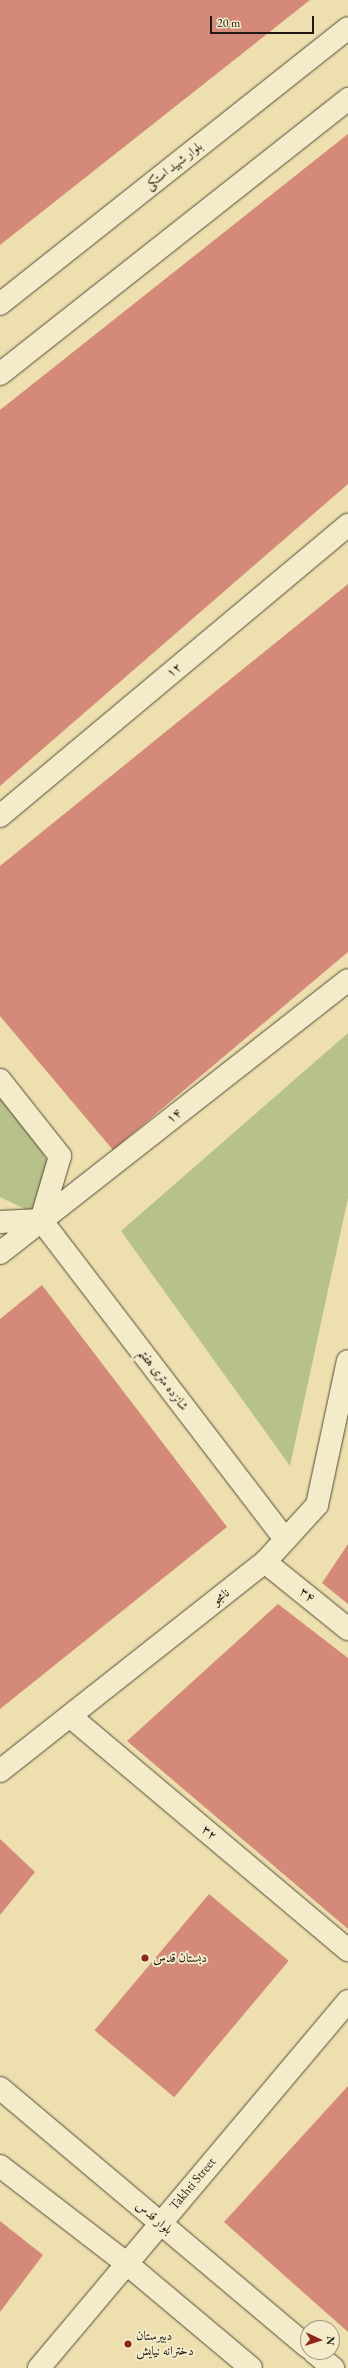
<!DOCTYPE html>
<html>
<head>
<meta charset="utf-8">
<style>
  body { margin:0 }
  #map { position:relative; width:348px; height:2368px; overflow:hidden; background:#ede0ae; font-family:"EB Garamond",Amiri,serif }
  div>[style] { position:absolute }
  [style*='--x'] { left:calc(var(--x)*1px); top:calc(var(--y)*1px); width:calc(var(--w)*1px); rotate:calc(var(--a)*1deg) }
  .green>* { inset:0; background:#b7c28b }
  .building>* { inset:0; background:#d48979; transform-origin:0 0 }
  .roads { filter:drop-shadow(0 0 1px #554a39) drop-shadow(0 0 1px #554a39) }
  .minor>* { height:22px; margin:-11px; padding:0 11px; transform-origin:11px; border-radius:11px; background:#f3ebca }
  .tertiary>* { height:22px; margin:-11px; padding:0 11px; transform-origin:11px; border-radius:11px; background:#f3ebca }
  .secondary>* { height:22px; margin:-11px; padding:0 11px; transform-origin:11px; border-radius:11px; background:#f3ebca }
  .dots>* { width:11px; height:11px; translate:-50% -50%; box-sizing:border-box; border:2px solid #f3ebca; border-radius:50% }
  span { translate:-50% -50%; white-space:nowrap; text-align:center; line-height:1.15; -webkit-text-stroke:4px #f3ebca; paint-order:stroke }
  .street-label { font-size:13px; color:#221812 }
  .poi-label { font-size:13px; color:#221812 }
  .left { translate:0 -50%; text-align:left }
  .north { position:absolute; left:300px; top:2320px; width:40px; height:40px; box-sizing:border-box; background:#f3ebca; border:1px solid #9f9780; border-radius:50%; rotate:94deg; font-size:11px; font-weight:700; line-height:16px; text-align:center; color:#221812 }
  .north::after { content:''; display:block; margin:auto; width:14px; height:18px; background:#8f2418; clip-path:polygon(50% 0,100% 100%,50% 72%,0 100%) }
  .scale { position:absolute; left:210px; top:16px; width:104px; height:18px; box-sizing:border-box; border:2px solid #221812; border-top:0; padding-left:5px; font-size:12px; line-height:14px; white-space:nowrap; color:#221812; -webkit-text-stroke:3px #f3ebca; paint-order:stroke }
</style>
</head>
<body>
<div id="map">
  <div class="green">
    <div style="clip-path:polygon(348px 1033px,348px 1198px,290px 1466px,121px 1231px)"></div>
    <div style="clip-path:polygon(0 1094px,35px 1137px,50px 1168px,33px 1213px,0 1197px)"></div>
  </div>
  <div class="building">
    <div style="clip-path:polygon(0 0,310px 0,0 245px)"></div>
    <div style="clip-path:polygon(348px 134px,348px 484px,0 786px,0 410px)"></div>
    <div style="clip-path:polygon(348px 584px,348px 952px,113px 1150px,0 1016px,0 866px)"></div>
    <div style="clip-path:polygon(42px 1285px,227px 1527px,0 1709px,0 1319px)"></div>
    <div style="clip-path:polygon(348px 1544px,348px 1604px,322px 1583px)"></div>
    <div style="clip-path:polygon(278px 1604px,348px 1658px,348px 1929px,127px 1741px)"></div>
    <div style="clip-path:polygon(0 1839px,35px 1872px,0 1915px)"></div>
    <div style="left:209px;top:1894px;width:104px;height:178px;rotate:40deg"></div>
    <div style="clip-path:polygon(348px 2086px,348px 2332px,224px 2222px)"></div>
    <div style="clip-path:polygon(0 2221px,43px 2255px,0 2312px)"></div>
  </div>
  <div class="roads">
    <div class="minor">
      <div style="--x:0;--y:816;--w:454;--a:-39.9"></div>
      <div style="--x:0;--y:1080;--w:97;--a:51.7"></div>
      <div style="--x:60;--y:1156;--w:67;--a:106.5"></div>
      <div style="--x:41;--y:1220;--w:402;--a:52.6"></div>
      <div style="--x:0;--y:1222;--w:41;--a:-2.8"></div>
      <div style="--x:0;--y:1253;--w:442;--a:-38.1"></div>
      <div style="--x:265;--y:1562;--w:107;--a:38.9"></div>
      <div style="--x:71;--y:1717;--w:362;--a:40.1"></div>
      <div style="--x:0;--y:1771;--w:337;--a:-38.3"></div>
      <div style="--x:265;--y:1562;--w:77;--a:-47.6"></div>
      <div style="--x:317;--y:1505;--w:147;--a:-77.9"></div>
    </div>
    <div class="tertiary">
      <div style="--x:39;--y:2368;--w:480;--a:-49.9"></div>
    </div>
    <div class="secondary">
      <div style="--x:0;--y:304;--w:444;--a:-38.4"></div>
      <div style="--x:0;--y:374;--w:444;--a:-38.3"></div>
      <div style="--x:0;--y:2088;--w:402;--a:40.1"></div>
      <div style="--x:0;--y:2166;--w:159;--a:37.6"></div>
      <div style="--x:126;--y:2263;--w:163;--a:40"></div>
      <div style="--x:314;--y:2352;--w:25;--a:40"></div>
    </div>
  </div>
  <div class="dots">
    <div style="left:145px;top:1958px;background:#8f2418"></div>
    <div style="left:128px;top:2344px;background:#8f2418"></div>
  </div>
  <div class="street-label">
    <span style="left:174px;top:166px;rotate:-38deg">بلوار شهید استکی</span>
    <span style="left:174px;top:670px;rotate:-40deg">۱۲</span>
    <span style="left:174px;top:1116px;rotate:-38deg">۱۴</span>
    <span style="left:163px;top:1380px;rotate:53deg">شانزده متری هفتم</span>
    <span style="left:307px;top:1595px;rotate:39deg">۳۴</span>
    <span style="left:221px;top:1597px;rotate:-38deg">نامجو</span>
    <span style="left:209px;top:1833px;rotate:40deg">۳۲</span>
    <span style="left:193px;top:2184px;rotate:-50deg">Takhti Street</span>
    <span style="left:154px;top:2218px;rotate:40deg">بلوار قدس</span>
  </div>
  <div class="poi-label">
    <span class="left" style="left:153px;top:1958px">دبستان قدس</span>
    <span class="left" style="left:136px;top:2344px">دبیرستان<br>دخترانه نیایش</span>
  </div>
  <div class="north">N</div>
  <div class="scale">20 m</div>
</div>
</body>
</html>
